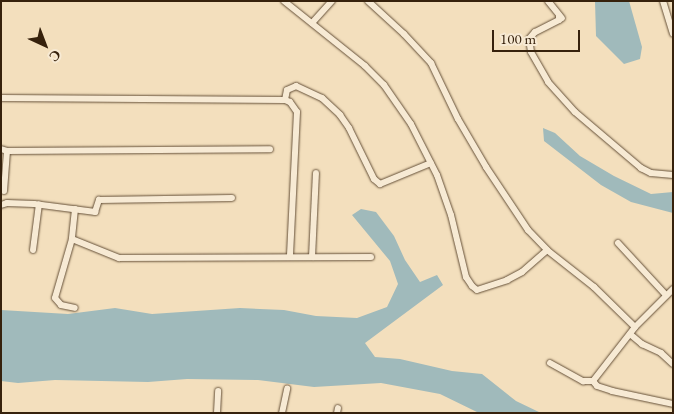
<!DOCTYPE html>
<html>
<head>
<meta charset="utf-8">
<style>
  body { margin:0 }
  #map { position:relative; width:674px; height:414px; overflow:hidden; background:#f3dfbd; font-family:"EB Garamond",serif }
  div>[style] { position:absolute }
  [style*='--x'] { left:calc(var(--x)*1px); top:calc(var(--y)*1px); width:calc(var(--w)*1px); rotate:calc(var(--a)*1deg) }
  .water>* { inset:0; background:#a0babb }
  .roads { filter:drop-shadow(0 0 1px #655038) drop-shadow(0 0 1px #655038) }
  .minor>* { height:6px; margin:-3px; padding:0 3px; transform-origin:3px; border-radius:3px; background:#f7ead4 }
  span { translate:-50% -50%; white-space:nowrap; text-align:center; line-height:1.15; -webkit-text-stroke:4.5px #f7ead4; paint-order:stroke }
  .frame { position:absolute; inset:0; border:2px solid #36210c; pointer-events:none }
  .north { position:absolute; left:20px; top:20px; width:50px; height:50px; -webkit-text-stroke:4px #f7ead4; paint-order:stroke; rotate:137deg; font-size:14px; font-weight:700; line-height:20px; text-align:center; color:#36210c }
  .north::after { content:''; display:block; margin:auto; width:18px; height:22px; background:#36210c; clip-path:polygon(50% 0,100% 100%,50% 72%,0 100%) }
  .scale { position:absolute; left:492px; top:30px; width:88px; height:22px; box-sizing:border-box; border:2px solid #36210c; border-top:0; padding-left:6px; font-size:15px; line-height:18px; white-space:nowrap; color:#36210c; -webkit-text-stroke:4px #f7ead4; paint-order:stroke }
</style>
</head>
<body>
<div id="map">
  <div class="water">
    <div style="clip-path:polygon(595px 1px,629px 1px,642px 47px,640px 59px,624px 64px,596px 36px)"></div>
    <div style="clip-path:polygon(543px 128px,555px 133px,580px 156px,614px 176px,651px 194px,673px 192px,673px 213px,631px 202px,601px 185px,544px 141px)"></div>
    <div style="clip-path:polygon(361px 209px,376px 212px,394px 236px,405px 260px,420px 282px,437px 275px,443px 285px,365px 343px,375px 357px,400px 359px,452px 371px,482px 374px,516px 401px,541px 413px,479px 413px,440px 394px,381px 383px,314px 387px,258px 380px,187px 379px,148px 382px,55px 380px,18px 383px,1px 381px,1px 310px,68px 314px,115px 308px,152px 314px,240px 308px,284px 310px,316px 316px,357px 318px,387px 307px,398px 284px,390px 261px,352px 215px)"></div>
  </div>
  <div class="roads">
    <div class="minor">
      <div style="--x:284;--y:1;--w:104;--a:38.7"></div>
      <div style="--x:365;--y:66;--w:27;--a:45"></div>
      <div style="--x:384;--y:85;--w:47;--a:55.3"></div>
      <div style="--x:411;--y:124;--w:57;--a:63"></div>
      <div style="--x:437;--y:175;--w:42;--a:70.7"></div>
      <div style="--x:451;--y:215;--w:64;--a:76.4"></div>
      <div style="--x:466;--y:277;--w:11;--a:56"></div>
      <div style="--x:472;--y:286;--w:6;--a:39"></div>
      <div style="--x:477;--y:290;--w:32;--a:-18"></div>
      <div style="--x:507;--y:280;--w:17;--a:-28"></div>
      <div style="--x:522;--y:272;--w:33;--a:-41"></div>
      <div style="--x:368;--y:1;--w:49;--a:42.5"></div>
      <div style="--x:404;--y:34;--w:40;--a:47"></div>
      <div style="--x:431;--y:63;--w:62;--a:64.3"></div>
      <div style="--x:458;--y:119;--w:56;--a:59.7"></div>
      <div style="--x:486;--y:167;--w:76;--a:56.3"></div>
      <div style="--x:528;--y:230;--w:28;--a:46"></div>
      <div style="--x:547;--y:250;--w:60;--a:38.2"></div>
      <div style="--x:594;--y:287;--w:57;--a:44.3"></div>
      <div style="--x:548;--y:1;--w:22;--a:51"></div>
      <div style="--x:663;--y:1;--w:34;--a:73"></div>
      <div style="--x:559;--y:16;--w:4;--a:90"></div>
      <div style="--x:559;--y:20;--w:27;--a:153"></div>
      <div style="--x:535;--y:32;--w:9;--a:131"></div>
      <div style="--x:529;--y:39;--w:13;--a:81"></div>
      <div style="--x:531;--y:52;--w:34;--a:60"></div>
      <div style="--x:548;--y:82;--w:40;--a:48"></div>
      <div style="--x:575;--y:112;--w:87;--a:40.3"></div>
      <div style="--x:641;--y:168;--w:11;--a:27"></div>
      <div style="--x:651;--y:173;--w:22;--a:5"></div>
      <div style="--x:312;--y:23;--w:30;--a:-48"></div>
      <div style="--x:1;--y:98;--w:284;--a:0.4"></div>
      <div style="--x:285;--y:100;--w:10;--a:-79"></div>
      <div style="--x:287;--y:90;--w:10;--a:-24"></div>
      <div style="--x:296;--y:86;--w:29;--a:25"></div>
      <div style="--x:322;--y:98;--w:25;--a:43"></div>
      <div style="--x:340;--y:115;--w:16;--a:55"></div>
      <div style="--x:349;--y:128;--w:57;--a:63.9"></div>
      <div style="--x:374;--y:179;--w:8;--a:40"></div>
      <div style="--x:380;--y:184;--w:55;--a:-22.4"></div>
      <div style="--x:285;--y:100;--w:5;--a:22"></div>
      <div style="--x:290;--y:102;--w:12;--a:55"></div>
      <div style="--x:297;--y:112;--w:145;--a:92.8"></div>
      <div style="--x:1;--y:149;--w:6;--a:18"></div>
      <div style="--x:7;--y:151;--w:263;--a:-0.4"></div>
      <div style="--x:4;--y:191;--w:40;--a:-85.7"></div>
      <div style="--x:1;--y:205;--w:6;--a:-18"></div>
      <div style="--x:7;--y:203;--w:27;--a:2"></div>
      <div style="--x:34;--y:204;--w:62;--a:7.5"></div>
      <div style="--x:95;--y:212;--w:13;--a:-72"></div>
      <div style="--x:99;--y:200;--w:133;--a:-0.9"></div>
      <div style="--x:75;--y:209;--w:30;--a:96"></div>
      <div style="--x:72;--y:239;--w:51;--a:22"></div>
      <div style="--x:119;--y:258;--w:252;--a:-0.2"></div>
      <div style="--x:72;--y:239;--w:61;--a:106.1"></div>
      <div style="--x:55;--y:298;--w:9;--a:49"></div>
      <div style="--x:61;--y:305;--w:14;--a:12"></div>
      <div style="--x:618;--y:243;--w:71;--a:47.3"></div>
      <div style="--x:33;--y:250;--w:46;--a:-82.6"></div>
      <div style="--x:312;--y:257;--w:84;--a:-87.3"></div>
      <div style="--x:630;--y:334;--w:16;--a:40"></div>
      <div style="--x:642;--y:344;--w:21;--a:25"></div>
      <div style="--x:661;--y:353;--w:16;--a:43"></div>
      <div style="--x:550;--y:363;--w:38;--a:29"></div>
      <div style="--x:583;--y:381;--w:10;--a:0"></div>
      <div style="--x:593;--y:381;--w:68;--a:-52.1"></div>
      <div style="--x:635;--y:327;--w:54;--a:-45"></div>
      <div style="--x:593;--y:381;--w:6;--a:51"></div>
      <div style="--x:597;--y:386;--w:16;--a:18"></div>
      <div style="--x:612;--y:391;--w:62;--a:12"></div>
      <div style="--x:217;--y:413;--w:22;--a:-87"></div>
      <div style="--x:282;--y:413;--w:25;--a:-78"></div>
      <div style="--x:337;--y:413;--w:5;--a:-79"></div>
    </div>
  </div>
  <div class="frame"></div>
  <div class="north">С</div>
  <div class="scale">100 m</div>
</div>
</body>
</html>
